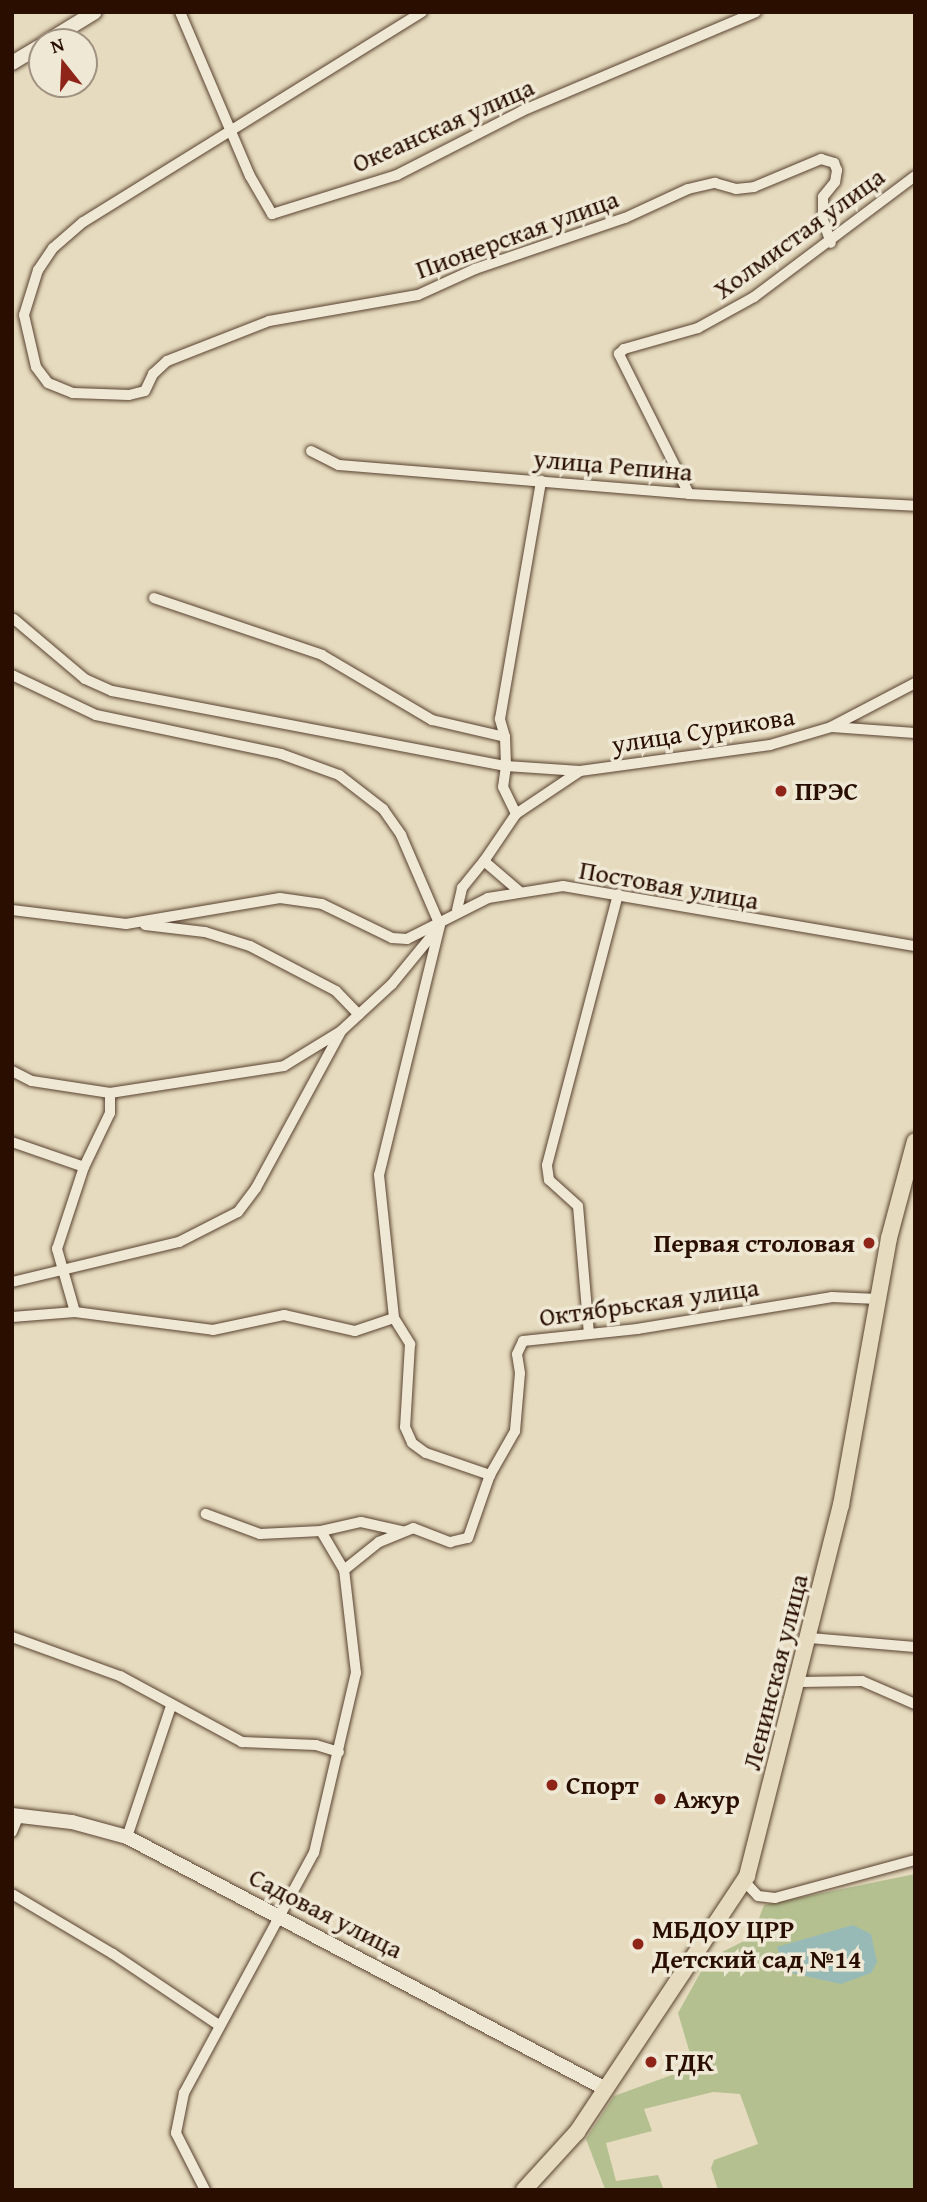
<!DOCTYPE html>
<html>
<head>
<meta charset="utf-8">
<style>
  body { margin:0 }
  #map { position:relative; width:927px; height:2202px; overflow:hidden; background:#e6dbbe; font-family:"Gentium Book Plus",serif }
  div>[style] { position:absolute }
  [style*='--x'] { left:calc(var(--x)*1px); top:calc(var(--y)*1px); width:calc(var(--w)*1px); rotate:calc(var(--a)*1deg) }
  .green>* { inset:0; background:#b5c091 }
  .water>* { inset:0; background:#97bab7 }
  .roads { filter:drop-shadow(0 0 2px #594230) drop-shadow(0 0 2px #594230) }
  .street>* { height:10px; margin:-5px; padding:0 5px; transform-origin:5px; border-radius:5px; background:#efe8d5 }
  .secondary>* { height:14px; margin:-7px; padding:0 7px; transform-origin:7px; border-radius:7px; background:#efe8d5 }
  .primary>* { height:16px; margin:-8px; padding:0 8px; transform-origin:8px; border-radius:8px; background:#e6dbbe }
  .dots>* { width:19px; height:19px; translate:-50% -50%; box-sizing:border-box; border:4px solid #efe8d5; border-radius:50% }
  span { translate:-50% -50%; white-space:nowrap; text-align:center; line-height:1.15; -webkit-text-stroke:7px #efe8d5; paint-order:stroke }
  .street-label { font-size:26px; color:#2a0f00 }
  .poi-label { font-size:26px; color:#2a0f00; font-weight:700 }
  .left { translate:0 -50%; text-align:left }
  .right { translate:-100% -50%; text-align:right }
  .frame { position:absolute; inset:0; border:14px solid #2a0f00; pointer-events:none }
  .north { position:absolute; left:28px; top:28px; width:70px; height:70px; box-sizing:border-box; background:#efe8d5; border:2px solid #a09180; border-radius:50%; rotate:342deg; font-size:19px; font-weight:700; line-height:28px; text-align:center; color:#2a0f00 }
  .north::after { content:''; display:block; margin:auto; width:24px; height:32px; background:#8f2418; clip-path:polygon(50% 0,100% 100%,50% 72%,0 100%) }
</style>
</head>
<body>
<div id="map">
  <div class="green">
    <div style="clip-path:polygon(915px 1874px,915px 2190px,718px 2190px,711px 2168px,714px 2160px,758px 2144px,740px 2094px,713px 2092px,644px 2109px,652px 2131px,606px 2143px,616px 2181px,658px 2175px,664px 2190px,605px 2189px,586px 2139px,614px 2096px,694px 2067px,678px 2013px,708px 1959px,752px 1937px,764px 1905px)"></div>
  </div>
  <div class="water">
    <div style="clip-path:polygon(853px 1925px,871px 1934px,877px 1962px,871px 1973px,841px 1984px,787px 1972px,777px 1947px)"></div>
  </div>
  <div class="roads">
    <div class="street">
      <div style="--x:180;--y:12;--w:178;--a:66.9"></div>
      <div style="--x:250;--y:176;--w:44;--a:59.9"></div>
      <div style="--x:272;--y:214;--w:131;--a:-17.3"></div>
      <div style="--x:397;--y:175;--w:140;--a:-27.1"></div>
      <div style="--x:522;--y:111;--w:254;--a:-22.9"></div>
      <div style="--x:422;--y:12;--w:399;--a:148.2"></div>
      <div style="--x:83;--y:222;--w:40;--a:139"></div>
      <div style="--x:53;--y:248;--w:27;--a:124"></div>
      <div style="--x:38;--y:270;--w:47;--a:107.3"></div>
      <div style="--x:24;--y:315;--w:53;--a:77"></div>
      <div style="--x:36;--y:367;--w:20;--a:53"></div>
      <div style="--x:48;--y:383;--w:27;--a:22"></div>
      <div style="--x:73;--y:393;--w:56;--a:2"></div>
      <div style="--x:129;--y:395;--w:16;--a:-14"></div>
      <div style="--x:145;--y:391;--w:19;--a:-65"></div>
      <div style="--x:153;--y:374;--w:19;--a:-43"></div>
      <div style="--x:167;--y:361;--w:110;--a:-21.4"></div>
      <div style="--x:269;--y:321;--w:151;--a:-9.9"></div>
      <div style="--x:418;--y:295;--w:63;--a:-24.5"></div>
      <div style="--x:475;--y:269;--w:158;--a:-18.8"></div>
      <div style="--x:625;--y:218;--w:69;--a:-24.7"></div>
      <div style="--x:688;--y:189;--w:28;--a:-13"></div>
      <div style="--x:715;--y:183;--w:22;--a:16"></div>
      <div style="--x:736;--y:189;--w:18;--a:-6"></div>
      <div style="--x:754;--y:187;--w:73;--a:-22.7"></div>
      <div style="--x:821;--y:159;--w:14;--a:17"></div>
      <div style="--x:834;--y:163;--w:8;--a:67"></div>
      <div style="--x:837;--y:170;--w:12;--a:99"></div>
      <div style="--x:835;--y:182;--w:19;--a:129"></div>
      <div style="--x:823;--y:197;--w:23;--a:90"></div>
      <div style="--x:823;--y:220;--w:24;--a:71"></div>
      <div style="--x:311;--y:451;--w:31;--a:27"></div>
      <div style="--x:339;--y:465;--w:351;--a:4.7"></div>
      <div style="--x:689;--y:494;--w:226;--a:3"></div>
      <div style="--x:689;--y:494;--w:157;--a:-116.6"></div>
      <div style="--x:619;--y:354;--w:7;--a:-45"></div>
      <div style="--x:624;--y:349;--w:77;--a:-15.8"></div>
      <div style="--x:698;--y:328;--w:64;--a:-29"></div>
      <div style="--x:754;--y:297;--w:201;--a:-36.9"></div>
      <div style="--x:154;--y:598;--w:177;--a:18.7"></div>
      <div style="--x:322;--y:655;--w:128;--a:30.6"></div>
      <div style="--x:432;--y:720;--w:75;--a:13.1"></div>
      <div style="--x:505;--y:737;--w:29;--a:88"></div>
      <div style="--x:506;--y:766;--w:74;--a:3.9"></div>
      <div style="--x:580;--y:771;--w:77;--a:146.1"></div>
      <div style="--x:14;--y:619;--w:93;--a:40.2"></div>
      <div style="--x:85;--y:679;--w:30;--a:24"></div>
      <div style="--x:112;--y:691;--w:401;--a:10.8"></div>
      <div style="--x:506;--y:766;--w:21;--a:98"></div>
      <div style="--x:503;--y:787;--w:30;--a:64"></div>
      <div style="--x:516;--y:814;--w:57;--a:124.2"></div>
      <div style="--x:484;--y:861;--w:46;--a:40.6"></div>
      <div style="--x:12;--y:675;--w:93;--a:25.5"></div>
      <div style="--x:96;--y:715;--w:189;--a:11.9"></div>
      <div style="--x:281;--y:754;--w:62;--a:19.9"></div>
      <div style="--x:339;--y:775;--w:56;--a:37.7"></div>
      <div style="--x:383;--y:809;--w:32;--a:55"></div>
      <div style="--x:401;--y:835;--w:98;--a:66.6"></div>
      <div style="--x:440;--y:925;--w:257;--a:103.7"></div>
      <div style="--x:379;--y:1175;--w:144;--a:84"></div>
      <div style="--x:394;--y:1318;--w:31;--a:58"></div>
      <div style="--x:410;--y:1344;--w:83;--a:93.4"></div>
      <div style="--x:405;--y:1427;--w:17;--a:66"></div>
      <div style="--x:412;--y:1443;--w:17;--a:36"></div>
      <div style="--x:426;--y:1453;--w:68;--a:19"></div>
      <div style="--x:832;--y:727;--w:83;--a:4.1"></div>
      <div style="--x:505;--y:737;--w:19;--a:-106"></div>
      <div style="--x:500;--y:719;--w:242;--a:-80.2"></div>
      <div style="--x:580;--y:771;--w:192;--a:-7.8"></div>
      <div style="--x:770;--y:745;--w:64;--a:-16.4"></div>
      <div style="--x:831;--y:727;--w:95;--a:-27.6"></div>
      <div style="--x:12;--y:910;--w:115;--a:7"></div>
      <div style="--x:126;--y:924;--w:156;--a:-9.6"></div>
      <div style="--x:280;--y:898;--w:42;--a:8.1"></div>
      <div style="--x:322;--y:904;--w:78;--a:25.9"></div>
      <div style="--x:392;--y:938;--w:15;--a:4"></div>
      <div style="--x:407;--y:939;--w:91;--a:-26.8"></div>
      <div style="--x:488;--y:898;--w:76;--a:-9.1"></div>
      <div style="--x:563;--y:886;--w:357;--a:9.7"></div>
      <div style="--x:457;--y:910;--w:23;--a:-77"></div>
      <div style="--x:462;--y:888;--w:35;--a:-51"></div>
      <div style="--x:145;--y:925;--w:60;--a:6.7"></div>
      <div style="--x:205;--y:932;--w:47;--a:17.3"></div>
      <div style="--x:250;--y:946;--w:97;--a:27.6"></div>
      <div style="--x:336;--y:991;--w:33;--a:46"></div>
      <div style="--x:12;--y:1071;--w:22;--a:27"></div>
      <div style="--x:32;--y:1081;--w:79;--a:8.7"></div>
      <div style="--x:110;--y:1093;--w:176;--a:-8.8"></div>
      <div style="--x:284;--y:1066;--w:67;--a:-31.6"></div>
      <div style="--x:341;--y:1031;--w:69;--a:-42.7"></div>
      <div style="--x:392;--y:984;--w:72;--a:-50.6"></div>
      <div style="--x:12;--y:1142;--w:76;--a:19.1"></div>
      <div style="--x:12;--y:1282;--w:172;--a:-13.5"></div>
      <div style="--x:179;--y:1242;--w:66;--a:-27"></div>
      <div style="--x:238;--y:1212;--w:30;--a:-53"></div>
      <div style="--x:256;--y:1188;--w:176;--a:-61.5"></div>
      <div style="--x:75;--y:1312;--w:66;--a:-105.9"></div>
      <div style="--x:57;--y:1249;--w:86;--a:-71.8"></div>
      <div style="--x:84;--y:1167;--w:60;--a:-64.3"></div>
      <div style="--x:110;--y:1113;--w:20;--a:-90"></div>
      <div style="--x:12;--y:1317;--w:63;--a:-4.5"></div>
      <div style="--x:75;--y:1312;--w:139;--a:7.4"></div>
      <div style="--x:213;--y:1330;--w:73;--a:-11.9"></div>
      <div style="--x:284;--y:1315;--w:73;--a:12.7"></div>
      <div style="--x:355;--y:1331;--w:41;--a:-18.4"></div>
      <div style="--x:589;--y:1334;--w:128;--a:-94.9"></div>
      <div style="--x:578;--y:1206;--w:39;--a:-138"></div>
      <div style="--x:549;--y:1180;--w:15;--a:-98"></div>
      <div style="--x:547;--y:1165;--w:280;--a:-75.3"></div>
      <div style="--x:321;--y:1531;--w:41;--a:-12.7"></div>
      <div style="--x:361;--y:1522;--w:42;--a:12.4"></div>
      <div style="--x:344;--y:1570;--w:45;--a:-38.7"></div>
      <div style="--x:379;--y:1542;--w:37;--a:-22"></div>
      <div style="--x:413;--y:1528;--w:40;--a:21"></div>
      <div style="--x:450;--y:1542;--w:18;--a:-13"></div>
      <div style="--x:468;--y:1538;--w:67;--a:-70.8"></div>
      <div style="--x:490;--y:1475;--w:51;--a:-60.4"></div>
      <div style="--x:515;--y:1431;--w:58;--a:-85.1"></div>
      <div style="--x:520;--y:1373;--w:19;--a:-99"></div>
      <div style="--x:517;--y:1354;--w:14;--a:-65"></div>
      <div style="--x:523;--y:1341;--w:115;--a:-6"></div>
      <div style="--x:637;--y:1329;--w:198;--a:-9.3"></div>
      <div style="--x:832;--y:1297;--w:46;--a:2.5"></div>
      <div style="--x:12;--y:1637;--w:115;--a:19.9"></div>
      <div style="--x:120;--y:1676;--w:139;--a:28.4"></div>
      <div style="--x:242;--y:1742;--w:74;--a:2.3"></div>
      <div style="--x:316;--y:1745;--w:24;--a:17"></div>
      <div style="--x:810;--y:1638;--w:105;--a:4.9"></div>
      <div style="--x:800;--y:1682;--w:62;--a:-0.9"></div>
      <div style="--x:862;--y:1681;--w:58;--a:23.5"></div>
      <div style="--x:12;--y:1832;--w:18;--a:-68"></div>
      <div style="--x:127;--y:1837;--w:138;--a:-71.4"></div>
      <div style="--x:745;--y:1882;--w:19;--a:47"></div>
      <div style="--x:758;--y:1896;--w:17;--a:7"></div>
      <div style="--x:775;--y:1898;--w:145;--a:-15.2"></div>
      <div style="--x:12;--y:1894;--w:117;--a:30.7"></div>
      <div style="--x:113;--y:1954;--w:125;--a:33.9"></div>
      <div style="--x:205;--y:2190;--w:64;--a:-117"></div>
      <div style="--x:176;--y:2133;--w:41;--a:-78.7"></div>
      <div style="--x:184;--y:2093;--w:273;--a:-61.6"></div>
      <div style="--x:314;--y:1853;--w:185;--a:-76.9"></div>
      <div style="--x:356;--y:1673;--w:104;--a:-96.6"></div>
      <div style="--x:344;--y:1570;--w:45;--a:-120.5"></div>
      <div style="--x:321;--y:1531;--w:61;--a:177.2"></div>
      <div style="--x:260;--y:1534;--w:58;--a:-159.7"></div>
    </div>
    <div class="secondary">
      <div style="--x:46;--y:42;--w:57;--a:-31.5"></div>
      <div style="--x:12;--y:63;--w:35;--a:-31"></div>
      <div style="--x:12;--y:1815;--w:60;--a:6.7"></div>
      <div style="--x:72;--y:1822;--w:57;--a:15.3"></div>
      <div style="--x:127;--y:1837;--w:541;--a:27.75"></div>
    </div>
    <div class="primary">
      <div style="--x:524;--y:2190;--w:79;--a:-47.6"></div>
      <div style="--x:577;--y:2132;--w:307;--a:-56.4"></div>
      <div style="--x:747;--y:1876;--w:383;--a:-75.8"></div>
      <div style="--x:841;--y:1505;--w:271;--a:-79.8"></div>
      <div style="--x:889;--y:1238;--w:100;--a:-75"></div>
    </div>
  </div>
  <div class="dots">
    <div style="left:781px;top:791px;background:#8f2418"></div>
    <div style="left:869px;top:1243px;background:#8f2418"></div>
    <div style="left:552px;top:1785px;background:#8f2418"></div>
    <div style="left:660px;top:1799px;background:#8f2418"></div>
    <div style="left:638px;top:1944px;background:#8f2418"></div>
    <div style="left:651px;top:2062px;background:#8f2418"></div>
  </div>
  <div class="street-label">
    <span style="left:443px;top:125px;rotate:-24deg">Океанская улица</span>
    <span style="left:799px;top:233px;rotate:-36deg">Холмистая улица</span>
    <span style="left:517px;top:234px;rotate:-20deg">Пионерская улица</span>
    <span style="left:613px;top:465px;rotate:5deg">улица Репина</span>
    <span style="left:703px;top:730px;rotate:-9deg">улица Сурикова</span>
    <span style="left:669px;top:885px;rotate:10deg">Постовая улица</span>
    <span style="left:649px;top:1302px;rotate:-8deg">Октябрьская улица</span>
    <span style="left:775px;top:1672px;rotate:-76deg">Ленинская улица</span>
    <span style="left:326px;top:1913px;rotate:27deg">Садовая улица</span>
  </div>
  <div class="poi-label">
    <span class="left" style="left:795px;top:791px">ПРЭС</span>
    <span class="right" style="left:855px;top:1243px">Первая столовая</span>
    <span class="left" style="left:566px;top:1785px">Спорт</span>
    <span class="left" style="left:674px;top:1799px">Ажур</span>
    <span class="left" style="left:652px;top:1944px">МБДОУ ЦРР<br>Детский сад №14</span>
    <span class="left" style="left:665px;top:2062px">ГДК</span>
  </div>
  <div class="frame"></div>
  <div class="north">N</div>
</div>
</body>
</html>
